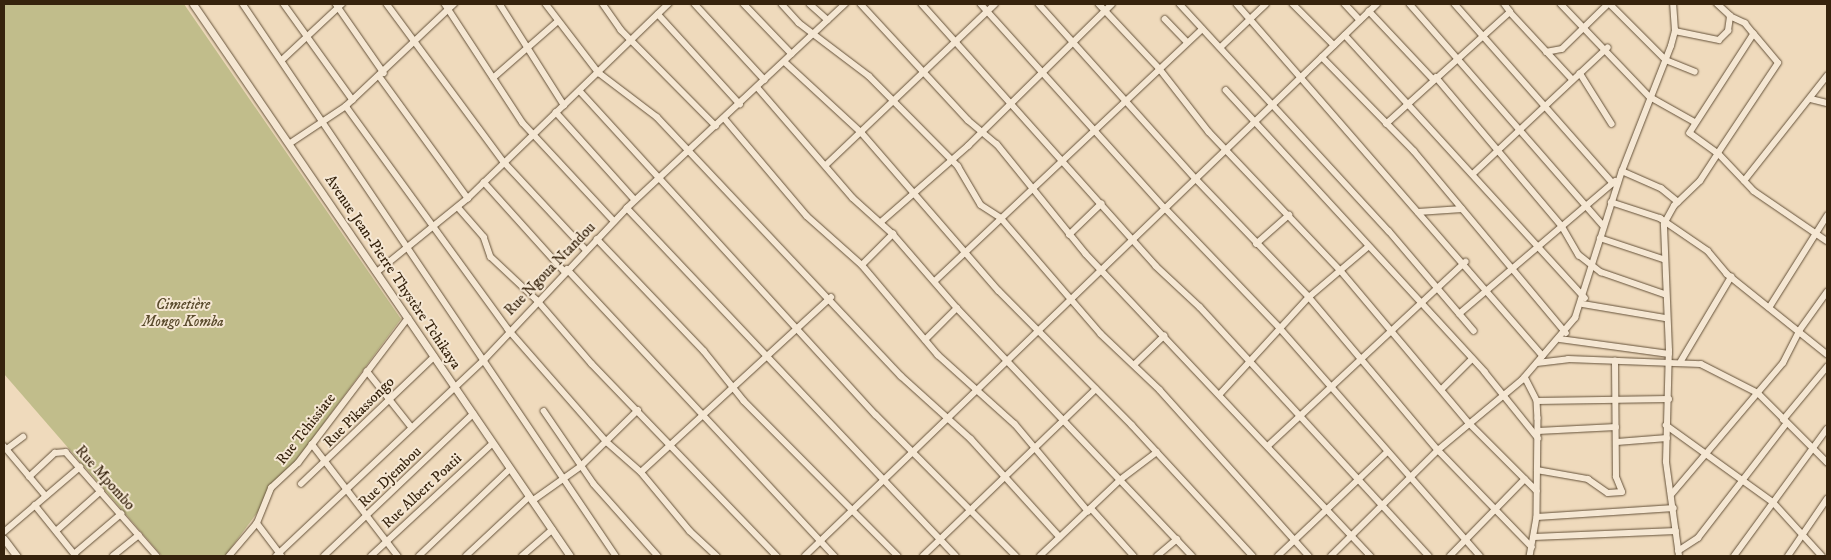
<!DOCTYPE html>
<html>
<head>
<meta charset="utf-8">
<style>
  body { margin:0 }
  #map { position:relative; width:1831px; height:560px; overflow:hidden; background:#efdabc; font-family:"IM FELL DW Pica",serif }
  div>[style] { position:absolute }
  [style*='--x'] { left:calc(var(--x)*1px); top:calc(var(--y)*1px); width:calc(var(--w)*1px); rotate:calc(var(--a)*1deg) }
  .green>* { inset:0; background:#c1bd8b }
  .roads { filter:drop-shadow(0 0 1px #645139) drop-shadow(0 0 1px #645139) }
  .minor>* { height:5.5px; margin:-2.75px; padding:0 2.75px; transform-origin:2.75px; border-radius:2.75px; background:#f5e7d3 }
  .tertiary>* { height:7px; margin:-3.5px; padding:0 3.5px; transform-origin:3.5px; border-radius:3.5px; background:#f5e7d3 }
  span { translate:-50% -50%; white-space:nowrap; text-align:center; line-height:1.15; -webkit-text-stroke:4px #f5e7d3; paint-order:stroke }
  .street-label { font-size:15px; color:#36230d }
  .park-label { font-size:15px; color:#594a2c; font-style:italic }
  .frame { position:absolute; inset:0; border:5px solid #36230d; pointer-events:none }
</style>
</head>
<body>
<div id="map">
  <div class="green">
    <div style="clip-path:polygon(4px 4px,184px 4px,401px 319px,225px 556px,162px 556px,4px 374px)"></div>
  </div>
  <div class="roads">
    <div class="minor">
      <div style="--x:243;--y:4;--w:666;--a:55.95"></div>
      <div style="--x:284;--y:4;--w:118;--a:54.3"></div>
      <div style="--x:336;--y:4;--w:84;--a:55.2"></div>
      <div style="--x:387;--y:4;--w:197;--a:53.5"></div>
      <div style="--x:504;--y:162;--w:120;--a:47"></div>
      <div style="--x:445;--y:4;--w:142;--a:56.8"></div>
      <div style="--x:523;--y:123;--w:134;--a:47.1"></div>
      <div style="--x:500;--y:4;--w:120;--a:57.6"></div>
      <div style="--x:546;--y:4;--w:87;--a:52.5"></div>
      <div style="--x:599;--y:73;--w:73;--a:37.2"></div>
      <div style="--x:657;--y:117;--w:356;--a:46.7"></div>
      <div style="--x:901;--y:376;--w:94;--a:42"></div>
      <div style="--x:971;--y:439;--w:132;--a:47.8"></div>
      <div style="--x:603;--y:4;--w:32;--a:55"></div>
      <div style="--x:621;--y:30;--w:135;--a:45.3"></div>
      <div style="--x:695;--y:4;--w:103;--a:47.4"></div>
      <div style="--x:744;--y:4;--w:69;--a:46.2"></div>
      <div style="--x:782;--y:4;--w:25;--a:48"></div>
      <div style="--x:799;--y:23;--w:88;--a:37.1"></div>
      <div style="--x:869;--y:76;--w:127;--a:45.3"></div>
      <div style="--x:958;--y:166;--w:45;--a:59.5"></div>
      <div style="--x:981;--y:205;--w:24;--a:33"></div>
      <div style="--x:1001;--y:218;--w:153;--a:49.2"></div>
      <div style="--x:1101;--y:334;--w:81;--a:43.5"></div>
      <div style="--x:1160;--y:390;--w:223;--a:48.1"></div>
      <div style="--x:810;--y:4;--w:24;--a:42"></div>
      <div style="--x:861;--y:4;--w:158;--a:47.3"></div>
      <div style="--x:968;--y:120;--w:38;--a:40"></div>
      <div style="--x:997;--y:144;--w:141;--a:51"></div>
      <div style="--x:1086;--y:254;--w:415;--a:46.7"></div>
      <div style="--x:922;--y:4;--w:351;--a:48.2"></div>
      <div style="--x:1156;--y:266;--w:60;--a:43"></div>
      <div style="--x:1200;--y:307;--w:338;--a:47.4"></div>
      <div style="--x:981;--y:4;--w:275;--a:48"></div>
      <div style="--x:1165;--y:208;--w:165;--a:46.2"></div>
      <div style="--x:1279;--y:327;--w:305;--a:48.7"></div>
      <div style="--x:1039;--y:4;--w:235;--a:48.1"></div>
      <div style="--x:1196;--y:179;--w:163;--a:46.2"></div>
      <div style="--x:1309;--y:297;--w:200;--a:49.9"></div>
      <div style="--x:1438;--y:450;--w:135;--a:45.9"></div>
      <div style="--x:1099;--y:4;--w:88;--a:46.8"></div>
      <div style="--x:1159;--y:68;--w:81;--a:52"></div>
      <div style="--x:1209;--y:132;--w:192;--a:46.5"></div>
      <div style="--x:1341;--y:271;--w:199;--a:49.9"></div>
      <div style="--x:1469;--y:423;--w:96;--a:45"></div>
      <div style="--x:1180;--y:4;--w:309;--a:47.4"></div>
      <div style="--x:1389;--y:231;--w:131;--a:49.6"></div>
      <div style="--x:1237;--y:4;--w:466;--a:49"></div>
      <div style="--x:1293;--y:4;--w:58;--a:45"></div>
      <div style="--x:1345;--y:4;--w:22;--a:47"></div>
      <div style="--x:1410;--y:4;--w:293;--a:48.9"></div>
      <div style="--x:1455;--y:4;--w:239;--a:48.6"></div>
      <div style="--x:1561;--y:4;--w:129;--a:46.3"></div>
      <div style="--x:1650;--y:97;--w:51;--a:29.1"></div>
      <div style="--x:1610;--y:4;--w:79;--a:45"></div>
      <div style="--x:1666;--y:60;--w:31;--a:22"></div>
      <div style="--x:1369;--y:11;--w:93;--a:46.7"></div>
      <div style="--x:1510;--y:12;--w:91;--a:47.2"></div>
      <div style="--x:658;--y:14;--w:122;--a:47.7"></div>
      <div style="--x:1730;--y:16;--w:17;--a:25"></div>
      <div style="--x:1745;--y:23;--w:14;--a:51"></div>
      <div style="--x:1165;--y:19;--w:30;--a:46"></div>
      <div style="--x:1675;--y:31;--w:45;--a:11.6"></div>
      <div style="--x:1719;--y:40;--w:13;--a:-45"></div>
      <div style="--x:1728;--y:31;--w:15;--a:-82"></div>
      <div style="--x:1730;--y:16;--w:18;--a:-137"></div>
      <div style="--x:1345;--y:35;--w:356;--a:47.6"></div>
      <div style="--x:1221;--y:47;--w:62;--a:-43.7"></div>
      <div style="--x:1546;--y:52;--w:16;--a:-11"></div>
      <div style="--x:1562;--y:49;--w:64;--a:-44.4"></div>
      <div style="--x:1322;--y:57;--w:132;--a:45.6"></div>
      <div style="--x:1414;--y:151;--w:237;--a:50.1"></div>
      <div style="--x:282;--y:60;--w:82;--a:-43"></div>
      <div style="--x:785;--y:62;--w:105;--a:42.7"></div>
      <div style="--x:862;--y:133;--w:209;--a:49.1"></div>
      <div style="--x:999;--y:291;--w:189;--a:45.2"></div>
      <div style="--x:1132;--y:425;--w:178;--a:47.3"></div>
      <div style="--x:1580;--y:73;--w:60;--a:57.9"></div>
      <div style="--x:380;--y:77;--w:150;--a:54"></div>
      <div style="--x:1436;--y:77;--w:195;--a:49.8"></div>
      <div style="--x:1562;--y:226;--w:34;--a:60"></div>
      <div style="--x:1579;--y:255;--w:28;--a:38"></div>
      <div style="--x:1601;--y:272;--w:67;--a:19.2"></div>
      <div style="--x:493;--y:78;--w:86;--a:-41.2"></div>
      <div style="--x:758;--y:88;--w:145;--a:49.2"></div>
      <div style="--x:853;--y:198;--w:54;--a:42"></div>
      <div style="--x:893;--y:234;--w:98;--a:49.1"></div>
      <div style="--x:957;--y:308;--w:342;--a:46.5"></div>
      <div style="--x:1226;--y:90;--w:383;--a:47.4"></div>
      <div style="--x:1485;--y:372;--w:85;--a:51.2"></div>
      <div style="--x:580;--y:91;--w:439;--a:47.6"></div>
      <div style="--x:876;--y:415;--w:199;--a:45.2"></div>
      <div style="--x:1811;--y:99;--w:16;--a:14"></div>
      <div style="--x:346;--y:106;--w:276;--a:54"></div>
      <div style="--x:508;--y:329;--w:150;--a:48.8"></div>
      <div style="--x:607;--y:442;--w:45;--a:41.4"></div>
      <div style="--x:641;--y:472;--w:77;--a:50.3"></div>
      <div style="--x:690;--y:531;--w:37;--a:43"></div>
      <div style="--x:556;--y:112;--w:118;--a:48.1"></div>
      <div style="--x:725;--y:119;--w:127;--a:49.8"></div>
      <div style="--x:807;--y:216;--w:74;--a:41.7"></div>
      <div style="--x:862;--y:265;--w:118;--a:49.8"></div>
      <div style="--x:938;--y:355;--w:103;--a:41.9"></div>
      <div style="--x:1015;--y:424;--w:114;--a:50"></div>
      <div style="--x:1386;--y:124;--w:167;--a:-42.1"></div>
      <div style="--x:1510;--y:12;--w:10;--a:-127"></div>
      <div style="--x:289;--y:144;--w:69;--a:-33.7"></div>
      <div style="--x:346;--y:106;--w:149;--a:-43.4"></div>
      <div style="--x:826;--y:165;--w:233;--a:-43.6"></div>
      <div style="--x:1622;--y:171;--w:43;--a:23.6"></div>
      <div style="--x:1661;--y:188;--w:22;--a:39"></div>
      <div style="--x:1474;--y:173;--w:183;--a:-43.2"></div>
      <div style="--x:1744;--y:181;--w:134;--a:-51.7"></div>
      <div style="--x:484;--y:182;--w:120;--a:48"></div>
      <div style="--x:1611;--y:202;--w:52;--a:18.1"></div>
      <div style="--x:1660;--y:218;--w:58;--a:34.5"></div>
      <div style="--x:1708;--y:251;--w:30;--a:50"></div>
      <div style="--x:1727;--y:274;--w:128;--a:38.7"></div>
      <div style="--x:458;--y:207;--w:40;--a:49"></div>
      <div style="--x:484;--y:237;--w:21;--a:71"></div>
      <div style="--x:491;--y:257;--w:63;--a:43.1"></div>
      <div style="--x:537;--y:300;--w:84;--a:49.3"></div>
      <div style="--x:592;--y:364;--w:267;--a:46.1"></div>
      <div style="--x:627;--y:208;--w:479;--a:46.6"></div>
      <div style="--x:1418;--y:212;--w:44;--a:-3.9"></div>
      <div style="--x:881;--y:222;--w:116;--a:-41.1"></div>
      <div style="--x:968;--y:146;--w:202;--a:-44.6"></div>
      <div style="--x:1069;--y:235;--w:45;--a:-44.1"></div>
      <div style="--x:1600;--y:238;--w:66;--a:18.4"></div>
      <div style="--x:597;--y:239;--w:155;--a:46.3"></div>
      <div style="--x:704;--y:351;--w:64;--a:51.3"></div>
      <div style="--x:744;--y:401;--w:218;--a:45.2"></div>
      <div style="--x:1256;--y:244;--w:44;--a:-41.3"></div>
      <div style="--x:862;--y:265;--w:44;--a:-45"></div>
      <div style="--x:567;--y:269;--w:393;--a:47"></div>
      <div style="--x:377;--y:272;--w:117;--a:-39.1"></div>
      <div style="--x:468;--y:198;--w:279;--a:-44.1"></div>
      <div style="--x:935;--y:281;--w:367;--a:-43.3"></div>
      <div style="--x:1583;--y:304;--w:83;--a:9.7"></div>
      <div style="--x:1769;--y:308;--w:109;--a:-57.8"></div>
      <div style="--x:1459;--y:314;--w:205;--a:-40.4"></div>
      <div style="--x:1560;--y:339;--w:110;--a:7.8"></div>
      <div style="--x:925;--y:340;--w:45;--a:-45"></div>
      <div style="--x:1681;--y:361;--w:98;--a:-59.2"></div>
      <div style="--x:1537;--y:363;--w:31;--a:-7"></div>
      <div style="--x:1568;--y:359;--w:133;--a:2.2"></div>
      <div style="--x:1701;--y:364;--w:64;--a:27"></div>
      <div style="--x:1758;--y:393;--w:98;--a:45"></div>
      <div style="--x:1134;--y:365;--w:42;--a:-44"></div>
      <div style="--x:367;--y:371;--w:69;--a:51.5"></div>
      <div style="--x:1525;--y:377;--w:27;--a:63"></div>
      <div style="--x:1537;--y:401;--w:17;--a:87"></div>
      <div style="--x:1538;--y:418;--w:99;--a:90.6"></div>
      <div style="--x:1537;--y:517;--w:40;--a:100"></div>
      <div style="--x:1443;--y:388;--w:41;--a:-45"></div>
      <div style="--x:1220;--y:394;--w:132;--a:-47.5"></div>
      <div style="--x:1309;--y:297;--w:77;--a:-40.3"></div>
      <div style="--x:1537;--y:401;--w:132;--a:-0.9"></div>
      <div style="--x:544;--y:411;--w:88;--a:55.6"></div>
      <div style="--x:594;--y:484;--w:96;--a:48.4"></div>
      <div style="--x:1783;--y:420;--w:69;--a:-50.3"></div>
      <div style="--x:1666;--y:425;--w:133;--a:35.8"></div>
      <div style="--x:1774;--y:503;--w:72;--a:47.8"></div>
      <div style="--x:1538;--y:431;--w:78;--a:-2.9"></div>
      <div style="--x:1617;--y:442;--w:50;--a:-4.6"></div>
      <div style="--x:312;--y:444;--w:141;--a:52.5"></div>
      <div style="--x:4;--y:446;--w:65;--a:50"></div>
      <div style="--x:1268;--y:446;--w:270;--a:-43"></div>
      <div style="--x:7;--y:449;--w:20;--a:-37"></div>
      <div style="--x:1537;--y:470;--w:52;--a:10"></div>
      <div style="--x:1588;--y:479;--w:24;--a:35"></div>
      <div style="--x:1608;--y:493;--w:14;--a:-4"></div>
      <div style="--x:1622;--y:492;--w:16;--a:-112"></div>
      <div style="--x:1616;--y:477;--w:116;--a:-90.5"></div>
      <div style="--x:641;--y:472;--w:258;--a:-42.6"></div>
      <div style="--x:29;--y:477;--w:35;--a:-43"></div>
      <div style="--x:55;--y:453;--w:11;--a:-5"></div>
      <div style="--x:66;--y:452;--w:138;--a:48.8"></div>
      <div style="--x:301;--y:484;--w:184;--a:-43.7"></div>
      <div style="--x:1671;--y:495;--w:173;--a:-49.7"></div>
      <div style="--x:1783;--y:363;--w:36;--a:-63"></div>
      <div style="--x:1799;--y:331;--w:48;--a:-54.3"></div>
      <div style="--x:532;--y:501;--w:59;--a:-35.3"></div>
      <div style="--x:580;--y:467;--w:81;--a:-44.5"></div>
      <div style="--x:35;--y:505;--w:65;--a:51.2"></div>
      <div style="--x:1091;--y:508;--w:64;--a:48.1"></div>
      <div style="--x:1537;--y:517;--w:137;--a:-3.8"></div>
      <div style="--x:257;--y:523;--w:40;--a:53"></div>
      <div style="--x:56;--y:531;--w:60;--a:-41.6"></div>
      <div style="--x:4;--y:532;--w:100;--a:-40.5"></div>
      <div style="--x:1534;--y:537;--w:142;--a:-2.4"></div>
      <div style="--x:1678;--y:551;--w:24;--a:-33"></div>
      <div style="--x:1698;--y:538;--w:145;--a:-52.3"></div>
      <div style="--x:74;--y:554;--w:62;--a:-40.4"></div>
      <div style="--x:113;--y:556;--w:33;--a:-39"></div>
      <div style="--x:229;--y:556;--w:43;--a:-49.7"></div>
      <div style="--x:257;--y:523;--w:38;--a:-68"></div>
      <div style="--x:271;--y:488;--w:37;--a:-43"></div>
      <div style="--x:298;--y:463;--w:182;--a:-52.8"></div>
      <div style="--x:276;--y:556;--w:286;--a:-43.3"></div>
      <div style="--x:484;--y:360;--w:209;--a:-46.7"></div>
      <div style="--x:627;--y:208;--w:299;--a:-43.1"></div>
      <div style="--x:324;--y:556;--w:206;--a:-43.6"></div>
      <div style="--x:371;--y:556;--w:163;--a:-42.8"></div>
      <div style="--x:419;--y:556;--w:124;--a:-43.7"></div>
      <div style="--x:466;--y:556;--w:86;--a:-43.1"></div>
      <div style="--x:522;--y:556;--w:40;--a:-41"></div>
      <div style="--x:805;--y:556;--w:795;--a:-43.98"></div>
      <div style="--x:923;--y:556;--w:240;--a:-44"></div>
      <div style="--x:1040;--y:556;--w:110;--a:-43.5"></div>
      <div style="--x:1120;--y:480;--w:46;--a:-37.1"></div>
      <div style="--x:1157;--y:556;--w:26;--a:-40"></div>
      <div style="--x:1278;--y:556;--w:149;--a:-43.6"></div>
      <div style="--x:1331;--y:556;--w:151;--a:-44.7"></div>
      <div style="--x:1438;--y:450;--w:109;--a:-39.8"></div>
      <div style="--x:1522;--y:380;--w:82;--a:-49.5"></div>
      <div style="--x:1575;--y:318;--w:154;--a:-72.3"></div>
      <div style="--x:1622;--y:171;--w:134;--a:-68.6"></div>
      <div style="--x:1671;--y:46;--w:16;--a:-75"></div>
      <div style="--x:1675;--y:31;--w:27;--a:-94"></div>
      <div style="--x:1450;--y:556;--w:107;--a:-45.8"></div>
      <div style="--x:1679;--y:556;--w:95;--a:-97.9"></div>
      <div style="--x:1666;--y:462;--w:111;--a:-88.5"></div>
      <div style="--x:1669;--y:351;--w:127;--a:-92.3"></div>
      <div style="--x:1664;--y:224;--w:21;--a:-61"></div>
      <div style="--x:1674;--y:206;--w:36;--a:-44"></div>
      <div style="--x:1700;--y:181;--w:33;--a:-57"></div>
      <div style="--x:1718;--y:153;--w:108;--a:-56.3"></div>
      <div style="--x:1778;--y:63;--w:38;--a:-130"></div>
      <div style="--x:1754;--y:34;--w:118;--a:122.9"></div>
      <div style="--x:1690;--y:133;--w:34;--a:36"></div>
      <div style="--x:1718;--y:153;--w:52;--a:46.5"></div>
      <div style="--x:1754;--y:191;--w:88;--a:34.4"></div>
      <div style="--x:1734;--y:556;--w:157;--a:-53.8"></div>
      <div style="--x:1788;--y:556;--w:69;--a:-55.6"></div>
    </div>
    <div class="tertiary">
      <div style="--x:193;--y:4;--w:668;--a:55.67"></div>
      <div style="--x:4;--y:539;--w:21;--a:53"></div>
    </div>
  </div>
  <div class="street-label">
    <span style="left:550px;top:269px;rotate:-46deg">Rue Ngoua Ntandou</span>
    <span style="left:393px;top:272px;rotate:56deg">Avenue Jean-Pierre Thystère Tchikaya</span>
    <span style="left:359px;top:412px;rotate:-45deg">Rue Pikassongo</span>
    <span style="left:306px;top:429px;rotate:-52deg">Rue Tchissiate</span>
    <span style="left:390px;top:477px;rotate:-44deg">Rue Djembou</span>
    <span style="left:105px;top:478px;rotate:48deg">Rue Mpombo</span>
    <span style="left:422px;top:491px;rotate:-43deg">Rue Albert Poatii</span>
  </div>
  <div class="park-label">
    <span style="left:183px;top:313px">Cimetière<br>Mongo Komba</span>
  </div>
  <div class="frame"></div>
</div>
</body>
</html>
